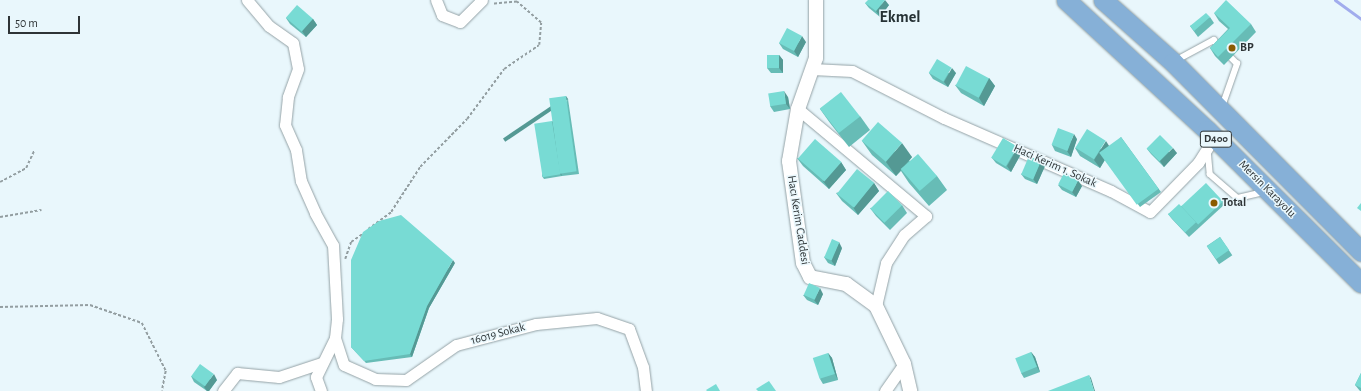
<!DOCTYPE html>
<html>
<head>
<meta charset="utf-8">
<style>
  body { margin:0 }
  #map { position:relative; width:1361px; height:391px; overflow:hidden; background:#e9f7fc; font-family:"Alegreya Sans",sans-serif }
  div>[style] { position:absolute }
  [style*='--x'] { left:calc(var(--x)*1px); top:calc(var(--y)*1px); width:calc(var(--w)*1px); rotate:calc(var(--a)*1deg) }
  .stream>* { height:3px; margin:-1.5px; padding:0 1.5px; transform-origin:1.5px; border-radius:1.5px; background:#a1aced }
  .path>* { height:1.5px; margin-top:-0.75px; transform-origin:0; background:repeating-linear-gradient(90deg,#939ea1 0 3px,transparent 0 5px) }
  .roads { filter:drop-shadow(0 0 1px #94a2a6) drop-shadow(0 0 1px #94a2a6) }
  .service>* { height:5.5px; margin:-2.75px; padding:0 2.75px; transform-origin:2.75px; border-radius:2.75px; background:#fff }
  .minor>* { height:11px; margin:-5.5px; padding:0 5.5px; transform-origin:5.5px; border-radius:5.5px; background:#fff }
  .tertiary>* { height:14px; margin:-7px; padding:0 7px; transform-origin:7px; border-radius:7px; background:#fff }
  .trunk>* { height:19px; margin:-9.5px; padding:0 9.5px; transform-origin:9.5px; border-radius:9.5px; background:#86b0d7 }
  .wall>* { inset:0; background:#67bcb6; transform-origin:0 0 }
  .shaded-wall>* { inset:0; background:#549994; transform-origin:0 0 }
  .building>* { inset:0; background:#78dbd4; transform-origin:0 0 }
  .dots>* { width:11px; height:11px; translate:-50% -50%; box-sizing:border-box; border:2px solid #e9f7fc; border-radius:50% }
  span { translate:-50% -50%; white-space:nowrap; text-align:center; line-height:1.15; -webkit-text-stroke:3px #e9f7fc; paint-order:stroke }
  .shield-label span { padding:1px 3px; background:#e9f7fc; border:1px solid; border-radius:3px; -webkit-text-stroke-width:0 }
  .shield-label { font-size:11px; color:#2e3436; font-weight:700 }
  .poi-label { font-size:12px; color:#2e3436; font-weight:700 }
  .left { translate:0 -50%; text-align:left }
  .street-label { font-size:12px; color:#2e3436 }
  .district-label { font-size:16px; color:#263235; font-weight:700 }
  .scale { position:absolute; left:8px; top:16px; width:72px; height:18px; box-sizing:border-box; border:2px solid #2e3436; border-top:0; padding-left:5px; font-size:12px; line-height:14px; white-space:nowrap; color:#2e3436; -webkit-text-stroke:3px #e9f7fc; paint-order:stroke }
</style>
</head>
<body>
<div id="map">
  <div class="stream">
    <div style="--x:1335;--y:0;--w:32;--a:36"></div>
  </div>
  <div class="path">
    <div style="--x:0;--y:182;--w:30;--a:-28"></div>
    <div style="--x:26;--y:168;--w:19;--a:-65"></div>
    <div style="--x:0;--y:217;--w:42;--a:-9.7"></div>
    <div style="--x:368;--y:229;--w:29;--a:-36"></div>
    <div style="--x:391;--y:212;--w:54;--a:-57.2"></div>
    <div style="--x:420;--y:167;--w:67;--a:-45.6"></div>
    <div style="--x:467;--y:119;--w:62;--a:-53.5"></div>
    <div style="--x:504;--y:69;--w:42;--a:-34.4"></div>
    <div style="--x:539;--y:45;--w:22;--a:-85"></div>
    <div style="--x:541;--y:23;--w:32;--a:-139"></div>
    <div style="--x:517;--y:2;--w:25;--a:175"></div>
    <div style="--x:345;--y:259;--w:18;--a:-71"></div>
    <div style="--x:351;--y:242;--w:16;--a:-35"></div>
    <div style="--x:0;--y:307;--w:90;--a:-1.3"></div>
    <div style="--x:90;--y:305;--w:55;--a:19.1"></div>
    <div style="--x:142;--y:323;--w:54;--a:63.4"></div>
    <div style="--x:166;--y:371;--w:20;--a:101"></div>
  </div>
  <div class="roads">
    <div class="service">
      <div style="--x:1177;--y:60;--w:42;--a:-28.4"></div>
      <div style="--x:1214;--y:40;--w:9;--a:49"></div>
      <div style="--x:1222;--y:107;--w:46;--a:-70.8"></div>
      <div style="--x:1237;--y:64;--w:16;--a:-135"></div>
      <div style="--x:1208;--y:149;--w:25;--a:85"></div>
      <div style="--x:1210;--y:174;--w:37;--a:41"></div>
      <div style="--x:1238;--y:198;--w:26;--a:-13"></div>
    </div>
    <div class="minor">
      <div style="--x:247;--y:0;--w:34;--a:50"></div>
      <div style="--x:269;--y:26;--w:29;--a:35"></div>
      <div style="--x:293;--y:43;--w:26;--a:79"></div>
      <div style="--x:298;--y:69;--w:30;--a:110"></div>
      <div style="--x:288;--y:97;--w:28;--a:96"></div>
      <div style="--x:285;--y:125;--w:27;--a:66"></div>
      <div style="--x:296;--y:150;--w:31;--a:81"></div>
      <div style="--x:301;--y:181;--w:35;--a:66"></div>
      <div style="--x:315;--y:213;--w:37;--a:61"></div>
      <div style="--x:333;--y:245;--w:74;--a:86.9"></div>
      <div style="--x:337;--y:319;--w:19;--a:96"></div>
      <div style="--x:335;--y:338;--w:28;--a:72"></div>
      <div style="--x:344;--y:365;--w:34;--a:24"></div>
      <div style="--x:375;--y:379;--w:31;--a:2"></div>
      <div style="--x:406;--y:380;--w:61;--a:-35"></div>
      <div style="--x:456;--y:345;--w:83;--a:-14.7"></div>
      <div style="--x:536;--y:324;--w:61;--a:-5.6"></div>
      <div style="--x:597;--y:318;--w:34;--a:19"></div>
      <div style="--x:629;--y:329;--w:40;--a:69.8"></div>
      <div style="--x:643;--y:367;--w:24;--a:83"></div>
      <div style="--x:436;--y:0;--w:16;--a:68"></div>
      <div style="--x:442;--y:15;--w:19;--a:21"></div>
      <div style="--x:460;--y:22;--w:31;--a:-45"></div>
      <div style="--x:812;--y:69;--w:40;--a:2.9"></div>
      <div style="--x:852;--y:71;--w:103;--a:27.1"></div>
      <div style="--x:944;--y:118;--w:182;--a:23.6"></div>
      <div style="--x:1111;--y:191;--w:44;--a:28.3"></div>
      <div style="--x:1150;--y:212;--w:69;--a:-45.6"></div>
      <div style="--x:1198;--y:163;--w:19;--a:-58"></div>
      <div style="--x:798;--y:109;--w:167;--a:39.9"></div>
      <div style="--x:926;--y:216;--w:29;--a:139"></div>
      <div style="--x:904;--y:235;--w:33;--a:123"></div>
      <div style="--x:886;--y:263;--w:44;--a:103.1"></div>
      <div style="--x:223;--y:391;--w:23;--a:-52"></div>
      <div style="--x:237;--y:373;--w:42;--a:5.4"></div>
      <div style="--x:279;--y:377;--w:44;--a:-18.4"></div>
      <div style="--x:321;--y:391;--w:15;--a:-110"></div>
      <div style="--x:316;--y:377;--w:43;--a:-64"></div>
      <div style="--x:885;--y:391;--w:33;--a:-55"></div>
    </div>
    <div class="tertiary">
      <div style="--x:816;--y:0;--w:58;--a:90"></div>
      <div style="--x:816;--y:58;--w:54;--a:109.4"></div>
      <div style="--x:798;--y:109;--w:53;--a:99.8"></div>
      <div style="--x:789;--y:161;--w:103;--a:82.2"></div>
      <div style="--x:803;--y:263;--w:16;--a:63"></div>
      <div style="--x:810;--y:277;--w:37;--a:11"></div>
      <div style="--x:846;--y:284;--w:37;--a:36"></div>
      <div style="--x:876;--y:306;--w:64;--a:64.2"></div>
      <div style="--x:904;--y:364;--w:28;--a:77"></div>
    </div>
    <div class="trunk">
      <div style="--x:1066;--y:0;--w:192;--a:42.7"></div>
      <div style="--x:1207;--y:130;--w:217;--a:44.8"></div>
      <div style="--x:1103;--y:0;--w:94;--a:41.5"></div>
      <div style="--x:1173;--y:62;--w:267;--a:45.2"></div>
    </div>
  </div>
  <div class="wall">
    <div style="clip-path:polygon(865px 3px,889px 5px,880px 17px,869px 8px)"></div>
    <div style="clip-path:polygon(1214px 13px,1251px 24px,1256px 32px,1224px 65px,1215px 56px,1210px 48px,1228px 29px,1219px 21px)"></div>
    <div style="clip-path:polygon(1210px 17px,1214px 23px,1198px 37px,1190px 26px)"></div>
    <div style="clip-path:polygon(286px 18px,313px 19px,317px 25px,306px 37px,290px 24px)"></div>
    <div style="clip-path:polygon(806px 42px,798px 57px,783px 49px,779px 43px)"></div>
    <div style="clip-path:polygon(779px 55px,783px 60px,783px 73px,771px 73px,767px 68px)"></div>
    <div style="clip-path:polygon(929px 73px,956px 73px,948px 87px,933px 79px)"></div>
    <div style="clip-path:polygon(989px 78px,995px 86px,984px 106px,961px 93px,955px 85px)"></div>
    <div style="clip-path:polygon(788px 97px,790px 109px,774px 112px,770px 106px)"></div>
    <div style="clip-path:polygon(568px 99px,579px 174px,562px 176px,561px 175px,562px 176px,544px 179px,542px 176px,552px 121px,553px 122px)"></div>
    <div style="clip-path:polygon(820px 109px,860px 116px,870px 130px,849px 147px,830px 123px)"></div>
    <div style="clip-path:polygon(1121px 137px,1161px 192px,1140px 207px,1105px 160px,1100px 168px,1080px 156px,1075px 148px,1111px 149px)"></div>
    <div style="clip-path:polygon(1077px 139px,1071px 157px,1055px 151px,1052px 145px)"></div>
    <div style="clip-path:polygon(862px 141px,912px 157px,909px 161px,937px 176px,947px 190px,929px 206px,909px 183px,901px 171px,896px 176px,872px 155px)"></div>
    <div style="clip-path:polygon(1147px 149px,1177px 153px,1164px 167px,1151px 154px)"></div>
    <div style="clip-path:polygon(1022px 152px,1011px 172px,996px 163px,992px 158px)"></div>
    <div style="clip-path:polygon(797px 158px,841px 162px,846px 170px,829px 189px,803px 166px)"></div>
    <div style="clip-path:polygon(1041px 161px,1045px 166px,1037px 184px,1025px 179px,1021px 174px)"></div>
    <div style="clip-path:polygon(874px 183px,879px 191px,858px 215px,842px 201px,836px 193px)"></div>
    <div style="clip-path:polygon(1058px 185px,1082px 186px,1076px 197px,1062px 190px)"></div>
    <div style="clip-path:polygon(1223px 201px,1225px 204px,1189px 237px,1172px 219px,1168px 214px,1181px 206px)"></div>
    <div style="clip-path:polygon(902px 205px,907px 213px,890px 230px,876px 216px,870px 208px)"></div>
    <div style="left:1220px;top:237px;width:22px;height:16px;rotate:56deg"></div>
    <div style="clip-path:polygon(842px 248px,835px 266px,828px 263px,824px 257px)"></div>
    <div style="clip-path:polygon(455px 263px,429px 308px,412px 357px,366px 363px,351px 347px)"></div>
    <div style="clip-path:polygon(823px 294px,818px 305px,807px 300px,803px 295px)"></div>
    <div style="clip-path:polygon(1031px 352px,1035px 357px,1040px 372px,1024px 378px,1021px 373px)"></div>
    <div style="clip-path:polygon(828px 353px,832px 358px,838px 380px,823px 384px,820px 379px)"></div>
    <div style="clip-path:polygon(1361px 373px,1361px 391px,1360px 391px,1355px 385px)"></div>
    <div style="clip-path:polygon(191px 376px,217px 380px,209px 391px,207px 391px,194px 382px)"></div>
  </div>
  <div class="shaded-wall">
    <div style="clip-path:polygon(885px 0,889px 5px,880px 17px,876px 11px)"></div>
    <div style="clip-path:polygon(313px 19px,317px 25px,306px 37px,302px 31px)"></div>
    <div style="clip-path:polygon(802px 36px,806px 42px,798px 57px,794px 51px)"></div>
    <div style="clip-path:polygon(779px 55px,783px 60px,783px 73px,779px 68px)"></div>
    <div style="clip-path:polygon(952px 68px,956px 73px,948px 87px,944px 82px)"></div>
    <div style="clip-path:polygon(989px 78px,995px 86px,984px 106px,979px 98px)"></div>
    <div style="clip-path:polygon(784px 91px,788px 97px,790px 109px,786px 104px)"></div>
    <div style="left:566px;top:96px;width:4px;height:76px;rotate:56deg"></div>
    <div style="clip-path:polygon(552px 121px,554px 123px,561px 173px,562px 176px,560px 174px)"></div>
    <div style="clip-path:polygon(1074px 134px,1077px 139px,1071px 157px,1067px 151px)"></div>
    <div style="clip-path:polygon(1106px 141px,1111px 149px,1100px 168px,1094px 160px)"></div>
    <div style="clip-path:polygon(902px 143px,912px 157px,896px 176px,886px 162px)"></div>
    <div style="clip-path:polygon(1018px 147px,1022px 152px,1011px 172px,1007px 166px)"></div>
    <div style="clip-path:polygon(1173px 148px,1177px 153px,1164px 167px,1160px 161px)"></div>
    <div style="clip-path:polygon(1041px 161px,1045px 166px,1037px 184px,1033px 179px)"></div>
    <div style="clip-path:polygon(841px 162px,846px 170px,829px 189px,823px 181px)"></div>
    <div style="clip-path:polygon(1078px 180px,1082px 186px,1076px 197px,1072px 192px)"></div>
    <div style="clip-path:polygon(874px 183px,879px 191px,858px 215px,853px 207px)"></div>
    <div style="clip-path:polygon(839px 242px,842px 248px,835px 266px,831px 260px)"></div>
    <div style="clip-path:polygon(453px 260px,455px 263px,429px 308px,412px 357px,410px 354px,427px 306px)"></div>
    <div style="clip-path:polygon(820px 288px,823px 294px,818px 305px,814px 300px)"></div>
    <div style="clip-path:polygon(1031px 352px,1035px 357px,1040px 372px,1037px 367px)"></div>
    <div style="clip-path:polygon(828px 353px,832px 358px,838px 380px,835px 374px)"></div>
    <div style="clip-path:polygon(214px 374px,217px 380px,209px 391px,207px 391px,204px 387px)"></div>
    <div style="clip-path:polygon(1089px 375px,1091px 378px,1095px 391px,1094px 391px)"></div>
  </div>
  <div class="building">
    <div style="clip-path:polygon(868px 0,885px 0,876px 11px,865px 3px)"></div>
    <div style="clip-path:polygon(1226px 0,1251px 24px,1218px 57px,1210px 48px,1230px 28px,1214px 13px)"></div>
    <div style="left:297px;top:5px;width:21px;height:17px;rotate:41deg"></div>
    <div style="clip-path:polygon(1206px 13px,1210px 17px,1194px 31px,1190px 26px)"></div>
    <div style="left:787px;top:28px;width:17px;height:17px;rotate:28deg"></div>
    <div style="left:767px;top:55px;width:12px;height:13px"></div>
    <div style="left:937px;top:59px;width:17px;height:16px;rotate:31deg"></div>
    <div style="left:966px;top:66px;width:26px;height:22px;rotate:28deg"></div>
    <div style="left:784px;top:91px;width:13px;height:16px;rotate:81deg"></div>
    <div style="left:841px;top:92px;width:31px;height:27px;rotate:52deg"></div>
    <div style="left:566px;top:96px;width:76px;height:17px;rotate:82deg"></div>
    <div style="left:552px;top:121px;width:54px;height:18px;rotate:81deg"></div>
    <div style="left:878px;top:122px;width:32px;height:25px;rotate:41deg"></div>
    <div style="left:1058px;top:128px;width:17px;height:18px;rotate:21deg"></div>
    <div style="left:1087px;top:129px;width:22px;height:22px;rotate:32deg"></div>
    <div style="left:1160px;top:135px;width:18px;height:19px;rotate:45deg"></div>
    <div style="left:1121px;top:137px;width:64px;height:27px;rotate:54deg"></div>
    <div style="left:1003px;top:138px;width:17px;height:23px;rotate:31deg"></div>
    <div style="left:815px;top:139px;width:35px;height:26px;rotate:41deg"></div>
    <div style="left:918px;top:154px;width:29px;height:23px;rotate:49deg"></div>
    <div style="left:1029px;top:156px;width:13px;height:20px;rotate:23deg"></div>
    <div style="left:857px;top:169px;width:22px;height:32px;rotate:39deg"></div>
    <div style="left:1064px;top:173px;width:16px;height:13px;rotate:27deg"></div>
    <div style="left:1206px;top:183px;width:25px;height:34px;rotate:47deg"></div>
    <div style="left:888px;top:191px;width:20px;height:25px;rotate:45deg"></div>
    <div style="clip-path:polygon(1361px 203px,1361px 211px,1357px 208px)"></div>
    <div style="left:1179px;top:204px;width:25px;height:15px;rotate:47deg"></div>
    <div style="clip-path:polygon(401px 215px,453px 260px,427px 306px,410px 354px,364px 361px,351px 347px,351px 260px,363px 232px,379px 221px)"></div>
    <div style="left:1220px;top:237px;width:16px;height:16px;rotate:55deg"></div>
    <div style="left:832px;top:239px;width:8px;height:20px;rotate:23deg"></div>
    <div style="left:809px;top:283px;width:12px;height:13px;rotate:24deg"></div>
    <div style="left:1031px;top:352px;width:16px;height:17px;rotate:68deg"></div>
    <div style="left:828px;top:353px;width:22px;height:16px;rotate:72deg"></div>
    <div style="left:200px;top:364px;width:17px;height:15px;rotate:36deg"></div>
    <div style="clip-path:polygon(1361px 373px,1361px 388px,1355px 385px)"></div>
    <div style="clip-path:polygon(1089px 375px,1094px 391px,1048px 391px)"></div>
    <div style="clip-path:polygon(769px 381px,776px 391px,758px 391px,756px 389px)"></div>
    <div style="clip-path:polygon(716px 384px,720px 391px,707px 391px,706px 390px)"></div>
  </div>
  <div class="dots">
    <div style="left:1232px;top:48px;background:#8a5b01"></div>
    <div style="left:1214px;top:203px;background:#8a5b01"></div>
  </div>
  <div class="shield-label">
    <span style="left:1216px;top:139px">D400</span>
  </div>
  <div class="poi-label">
    <span class="left" style="left:1240px;top:48px">BP</span>
    <span class="left" style="left:1222px;top:203px">Total</span>
  </div>
  <div class="street-label">
    <span style="left:1055px;top:166px;rotate:24deg">Haci Kerim 1. Sokak</span>
    <span style="left:1267px;top:189px;rotate:45deg">Mersin Karayolu</span>
    <span style="left:798px;top:220px;rotate:81deg">Hacı Kerim Caddesi</span>
    <span style="left:498px;top:334px;rotate:-15deg">16019 Sokak</span>
  </div>
  <div class="district-label">
    <span style="left:900px;top:17px">Ekmel</span>
  </div>
  <div class="scale">50 m</div>
</div>
</body>
</html>
